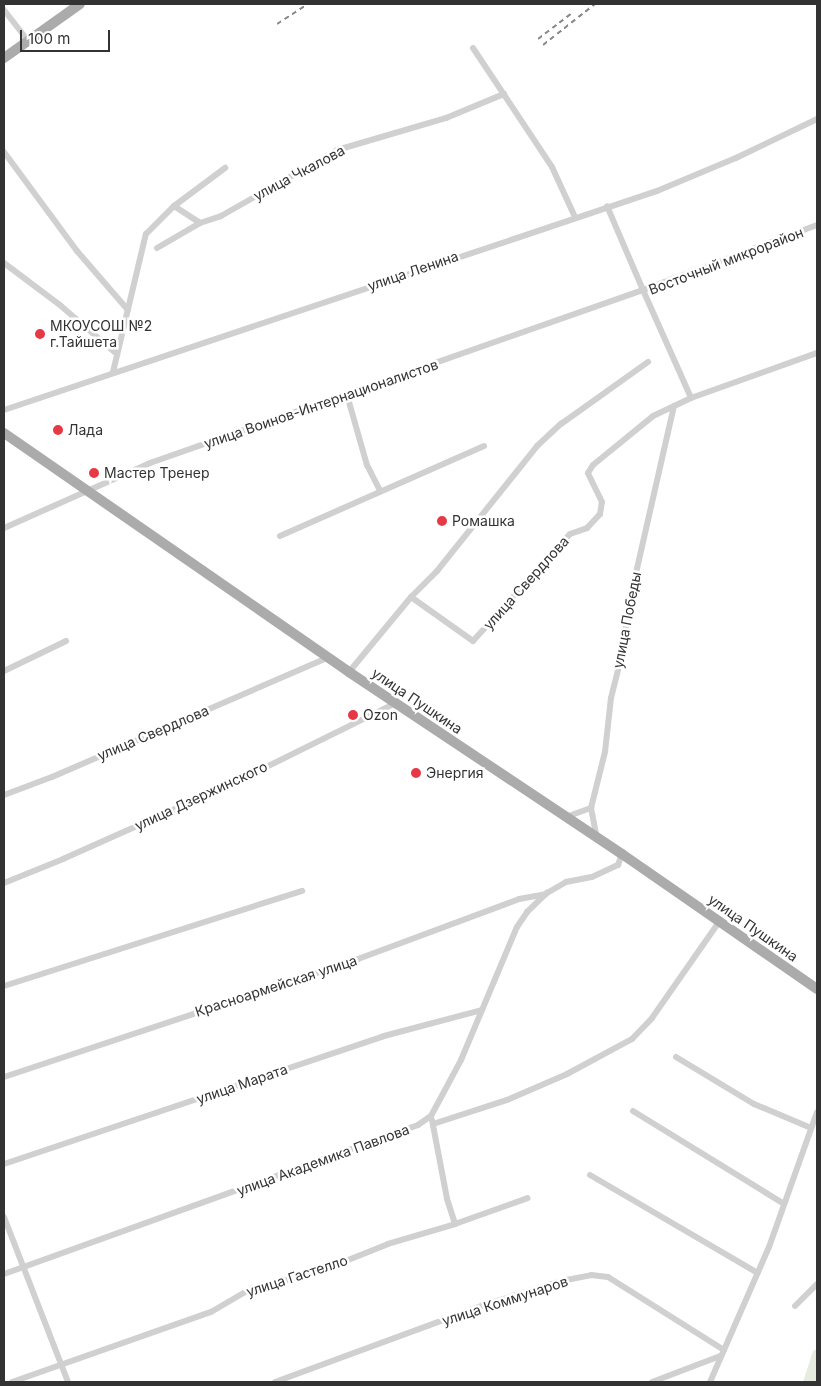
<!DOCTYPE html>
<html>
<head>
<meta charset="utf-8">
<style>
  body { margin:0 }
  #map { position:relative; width:821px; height:1386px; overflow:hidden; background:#fff; font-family:Inter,sans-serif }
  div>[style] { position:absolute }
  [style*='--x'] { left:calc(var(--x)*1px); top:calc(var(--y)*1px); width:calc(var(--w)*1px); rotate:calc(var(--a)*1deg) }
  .green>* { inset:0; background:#e6ecdf }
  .minor>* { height:6px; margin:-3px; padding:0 3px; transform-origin:3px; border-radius:3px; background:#d0d0d0 }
  .primary>* { height:10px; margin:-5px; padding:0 5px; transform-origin:5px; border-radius:5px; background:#ababab }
  .rail>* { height:2px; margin-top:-1px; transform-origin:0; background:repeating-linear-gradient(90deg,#888 0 5px,transparent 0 9px) }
  .dots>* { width:14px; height:14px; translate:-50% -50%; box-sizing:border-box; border:2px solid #fff; border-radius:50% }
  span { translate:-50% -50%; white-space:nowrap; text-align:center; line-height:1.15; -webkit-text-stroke:5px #fff; paint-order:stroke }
  .street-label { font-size:14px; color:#333 }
  .poi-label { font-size:14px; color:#333 }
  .left { translate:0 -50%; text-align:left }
  .frame { position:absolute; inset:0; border:5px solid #333; pointer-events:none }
  .scale { position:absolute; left:20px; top:30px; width:90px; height:22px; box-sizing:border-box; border:2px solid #333; border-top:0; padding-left:6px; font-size:15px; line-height:18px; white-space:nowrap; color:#333; -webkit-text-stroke:4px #fff; paint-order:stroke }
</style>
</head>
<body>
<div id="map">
  <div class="green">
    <div style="clip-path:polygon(817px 1349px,817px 1382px,803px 1382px,813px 1351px)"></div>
  </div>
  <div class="minor">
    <div style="--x:4;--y:10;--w:39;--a:52"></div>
    <div style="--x:473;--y:48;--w:143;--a:56.4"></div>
    <div style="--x:552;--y:167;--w:55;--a:65.3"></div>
    <div style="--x:4;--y:152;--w:123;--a:53.6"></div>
    <div style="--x:77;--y:251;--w:78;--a:49.2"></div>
    <div style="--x:174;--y:206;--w:31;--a:33"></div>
    <div style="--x:817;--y:225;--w:186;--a:159.5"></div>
    <div style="--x:643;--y:290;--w:118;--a:66"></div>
    <div style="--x:691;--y:398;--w:134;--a:-19.7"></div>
    <div style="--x:157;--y:248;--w:50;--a:-30.2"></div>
    <div style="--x:200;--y:223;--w:22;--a:-18"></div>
    <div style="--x:221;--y:216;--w:133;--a:-29.6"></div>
    <div style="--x:337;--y:150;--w:114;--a:-16.4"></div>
    <div style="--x:446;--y:118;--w:63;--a:-22.5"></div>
    <div style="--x:4;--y:263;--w:71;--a:37"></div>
    <div style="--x:61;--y:306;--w:74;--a:40.6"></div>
    <div style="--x:113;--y:372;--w:142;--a:-76.6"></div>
    <div style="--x:146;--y:234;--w:40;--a:-45"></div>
    <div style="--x:174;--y:206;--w:64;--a:-36.7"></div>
    <div style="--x:347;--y:395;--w:73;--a:74.1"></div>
    <div style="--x:367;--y:465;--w:29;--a:63"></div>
    <div style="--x:4;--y:410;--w:689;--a:-18.54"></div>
    <div style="--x:657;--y:191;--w:86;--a:-22.7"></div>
    <div style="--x:736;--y:158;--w:90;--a:-25.7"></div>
    <div style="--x:4;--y:528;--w:160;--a:-24"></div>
    <div style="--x:150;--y:463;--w:522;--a:-19.34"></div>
    <div style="--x:643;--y:290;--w:91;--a:-113.2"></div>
    <div style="--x:280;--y:536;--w:223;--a:-23.8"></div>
    <div style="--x:411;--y:597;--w:76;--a:35.4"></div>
    <div style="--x:473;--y:641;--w:144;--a:-47.8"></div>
    <div style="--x:570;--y:534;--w:18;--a:-19"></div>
    <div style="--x:587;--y:528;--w:19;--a:-47"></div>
    <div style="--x:600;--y:514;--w:12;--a:-81"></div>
    <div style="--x:602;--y:502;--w:32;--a:-116"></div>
    <div style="--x:588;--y:473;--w:9;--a:-58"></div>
    <div style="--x:593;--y:465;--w:77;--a:-39.2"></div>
    <div style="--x:653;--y:416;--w:42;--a:-25.3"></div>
    <div style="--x:4;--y:671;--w:69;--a:-25.8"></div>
    <div style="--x:349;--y:672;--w:97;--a:-50.4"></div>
    <div style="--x:411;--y:597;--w:37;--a:-45"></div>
    <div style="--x:437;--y:571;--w:160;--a:-51.3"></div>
    <div style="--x:537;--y:446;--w:33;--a:-43"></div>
    <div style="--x:561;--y:424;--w:107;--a:-35.5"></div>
    <div style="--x:4;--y:795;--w:51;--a:-20.6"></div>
    <div style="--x:52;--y:777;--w:302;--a:-23.4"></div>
    <div style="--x:591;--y:808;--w:31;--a:79"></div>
    <div style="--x:566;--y:817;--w:27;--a:-20"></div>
    <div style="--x:591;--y:808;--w:58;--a:-76"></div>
    <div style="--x:605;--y:752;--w:54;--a:-83.7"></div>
    <div style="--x:611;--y:698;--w:41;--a:-76"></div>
    <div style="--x:621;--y:658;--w:64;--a:-81"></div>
    <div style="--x:631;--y:595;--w:194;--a:-77.2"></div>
    <div style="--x:4;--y:883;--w:64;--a:-22.1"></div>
    <div style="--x:63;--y:859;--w:198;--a:-24.1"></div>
    <div style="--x:244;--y:778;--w:169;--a:-26.3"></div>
    <div style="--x:4;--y:986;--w:313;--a:-17.7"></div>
    <div style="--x:676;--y:1057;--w:91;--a:31.1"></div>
    <div style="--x:754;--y:1104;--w:62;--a:22.8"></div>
    <div style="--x:4;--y:1077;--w:373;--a:-18.4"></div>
    <div style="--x:358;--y:959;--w:172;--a:-20.4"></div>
    <div style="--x:519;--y:899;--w:27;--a:-10"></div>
    <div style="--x:633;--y:1111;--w:177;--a:31.6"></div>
    <div style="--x:432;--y:1120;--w:80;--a:79.2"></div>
    <div style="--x:447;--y:1199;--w:26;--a:72"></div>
    <div style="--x:433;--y:1124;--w:78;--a:-18"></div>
    <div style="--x:507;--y:1100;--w:65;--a:-23.4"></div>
    <div style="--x:567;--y:1074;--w:74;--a:-28.3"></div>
    <div style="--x:632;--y:1039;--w:29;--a:-46"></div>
    <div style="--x:652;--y:1018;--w:117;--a:-55.1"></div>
    <div style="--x:4;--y:1164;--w:401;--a:-18.6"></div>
    <div style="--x:384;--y:1036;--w:101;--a:-14.9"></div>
    <div style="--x:590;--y:1175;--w:194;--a:30.3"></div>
    <div style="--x:4;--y:1217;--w:177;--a:68.8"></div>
    <div style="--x:4;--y:1274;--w:440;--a:-19.8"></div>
    <div style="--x:418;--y:1125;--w:16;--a:-35"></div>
    <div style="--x:431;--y:1116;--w:64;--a:-61.8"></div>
    <div style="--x:461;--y:1060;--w:144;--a:-67.2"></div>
    <div style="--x:517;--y:927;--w:18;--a:-56"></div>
    <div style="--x:527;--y:912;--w:28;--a:-44"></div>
    <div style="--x:547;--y:893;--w:22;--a:-30"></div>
    <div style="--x:566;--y:882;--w:26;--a:-11"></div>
    <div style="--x:592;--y:877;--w:29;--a:-25"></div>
    <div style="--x:618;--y:865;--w:12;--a:-70"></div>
    <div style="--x:795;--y:1306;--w:31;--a:-45"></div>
    <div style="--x:12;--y:1382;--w:211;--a:-19.4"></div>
    <div style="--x:211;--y:1312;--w:48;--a:-30.3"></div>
    <div style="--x:252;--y:1288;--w:63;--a:-12.9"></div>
    <div style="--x:313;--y:1274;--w:81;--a:-21.8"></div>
    <div style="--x:388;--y:1244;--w:70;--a:-16.6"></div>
    <div style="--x:455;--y:1224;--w:77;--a:-19.6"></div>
    <div style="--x:275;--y:1382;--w:229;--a:-20.2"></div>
    <div style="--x:490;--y:1303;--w:74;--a:-17.2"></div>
    <div style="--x:561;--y:1281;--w:31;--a:-11"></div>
    <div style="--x:591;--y:1275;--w:17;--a:7"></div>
    <div style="--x:608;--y:1277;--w:137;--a:32.2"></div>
    <div style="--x:652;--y:1382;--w:73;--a:-20.9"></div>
    <div style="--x:710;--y:1382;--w:147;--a:-66.4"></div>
    <div style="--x:769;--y:1247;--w:143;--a:-70.4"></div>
  </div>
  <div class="primary">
    <div style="--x:4;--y:58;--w:93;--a:-35.4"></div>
    <div style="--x:4;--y:433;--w:420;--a:34.7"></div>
    <div style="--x:349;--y:672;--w:328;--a:33.7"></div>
    <div style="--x:622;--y:854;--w:237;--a:34.7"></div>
  </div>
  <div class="rail">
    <div style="--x:277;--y:24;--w:37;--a:-33"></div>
    <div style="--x:538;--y:39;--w:43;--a:-37.4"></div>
    <div style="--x:543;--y:45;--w:66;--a:-38.3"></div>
  </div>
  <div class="dots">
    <div style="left:40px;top:334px;background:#e63946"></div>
    <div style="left:58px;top:430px;background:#e63946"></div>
    <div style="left:94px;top:473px;background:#e63946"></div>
    <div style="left:442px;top:521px;background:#e63946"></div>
    <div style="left:353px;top:715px;background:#e63946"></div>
    <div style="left:416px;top:773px;background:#e63946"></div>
  </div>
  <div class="street-label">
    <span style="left:299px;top:173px;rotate:-28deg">улица Чкалова</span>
    <span style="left:726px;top:261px;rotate:-21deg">Восточный микрорайон</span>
    <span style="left:413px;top:271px;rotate:-19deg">улица Ленина</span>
    <span style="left:321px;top:404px;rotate:-19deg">улица Воинов-Интернационалистов</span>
    <span style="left:526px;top:583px;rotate:-48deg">улица Свердлова</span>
    <span style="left:627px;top:620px;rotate:-79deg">улица Победы</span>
    <span style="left:417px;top:701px;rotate:34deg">улица Пушкина</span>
    <span style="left:153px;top:733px;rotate:-23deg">улица Свердлова</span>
    <span style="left:201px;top:796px;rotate:-25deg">улица Дзержинского</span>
    <span style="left:753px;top:928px;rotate:35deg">улица Пушкина</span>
    <span style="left:276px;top:986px;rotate:-18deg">Красноармейская улица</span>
    <span style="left:242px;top:1084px;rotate:-19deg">улица Марата</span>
    <span style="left:323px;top:1160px;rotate:-20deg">улица Академика Павлова</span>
    <span style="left:297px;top:1276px;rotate:-18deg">улица Гастелло</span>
    <span style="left:505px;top:1301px;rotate:-18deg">улица Коммунаров</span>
  </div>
  <div class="poi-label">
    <span class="left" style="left:50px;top:334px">МКОУСОШ №2<br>г.Тайшета</span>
    <span class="left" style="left:68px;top:430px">Лада</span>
    <span class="left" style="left:104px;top:473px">Мастер Тренер</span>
    <span class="left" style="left:452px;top:521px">Ромашка</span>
    <span class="left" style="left:363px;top:715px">Ozon</span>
    <span class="left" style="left:426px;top:773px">Энергия</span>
  </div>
  <div class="frame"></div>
  <div class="scale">100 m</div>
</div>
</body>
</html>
